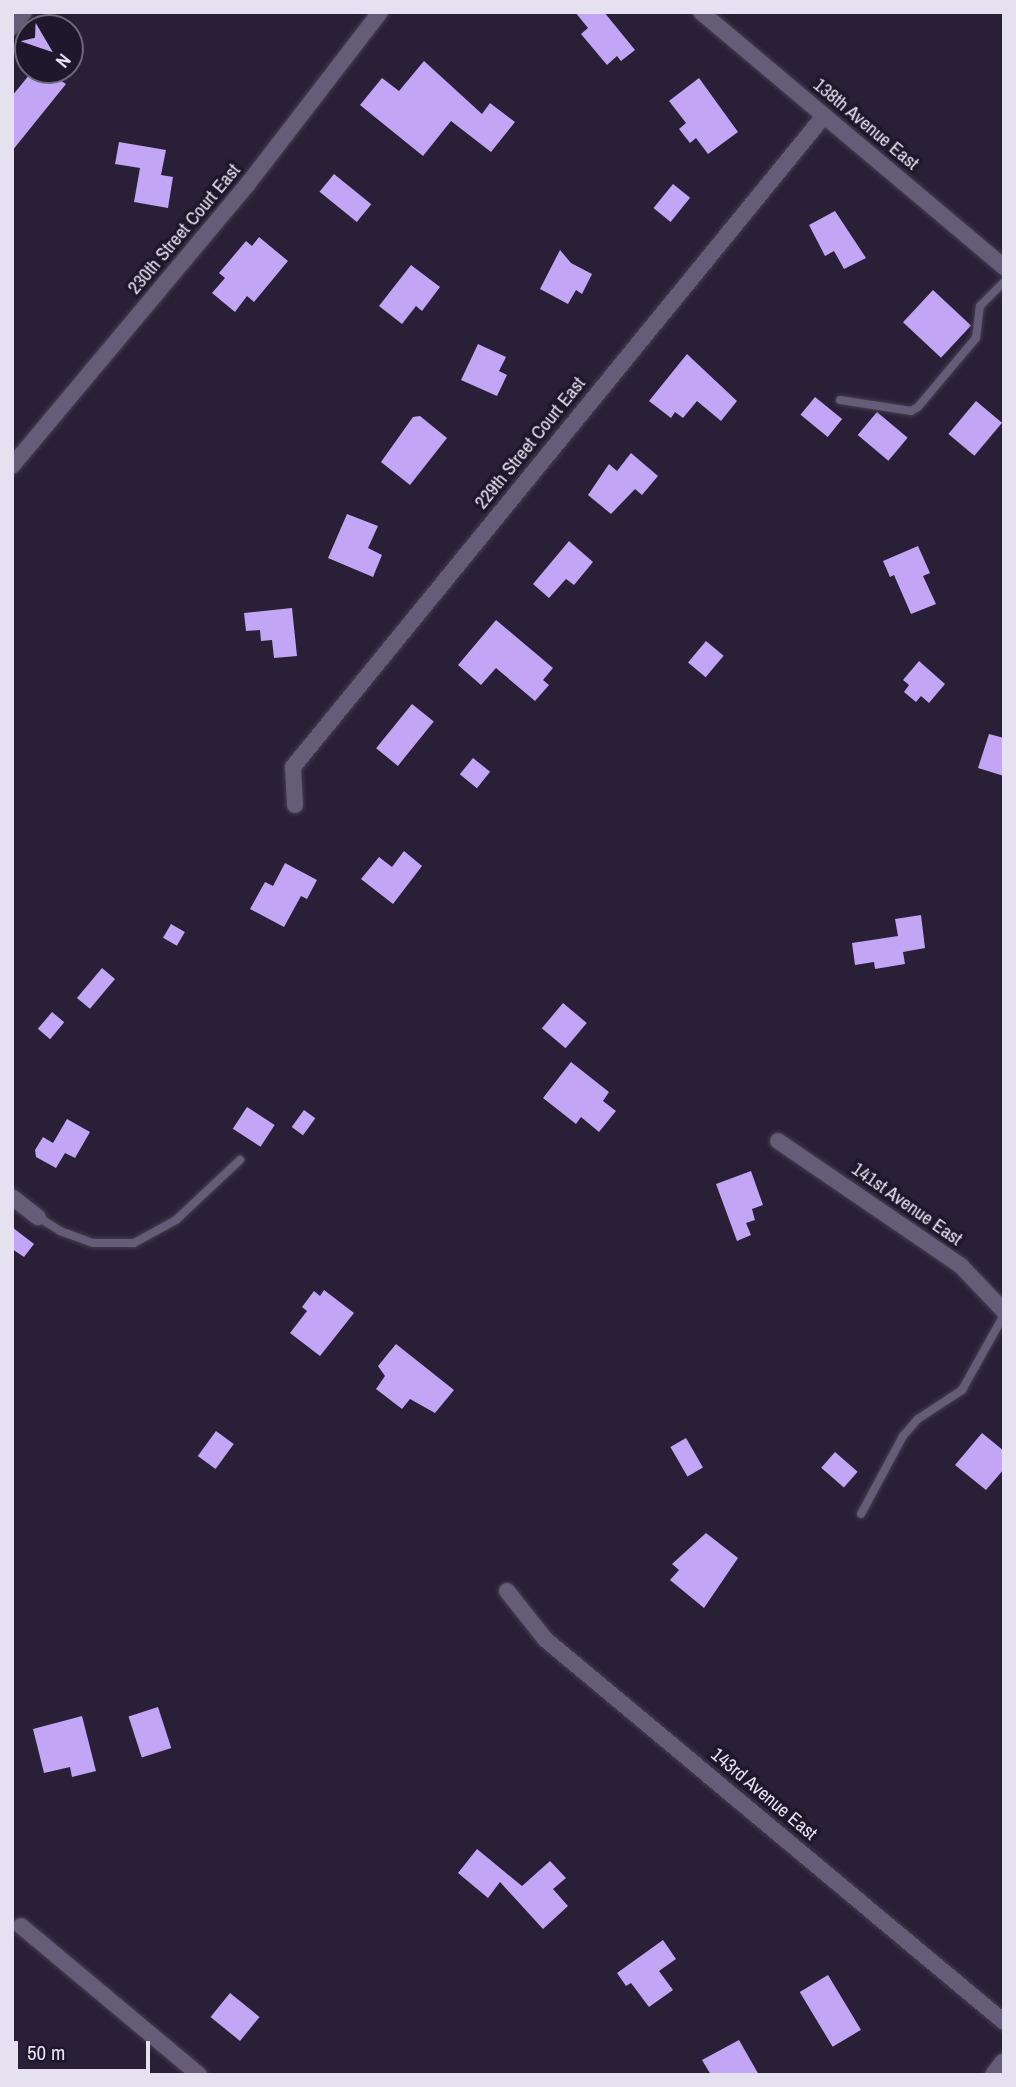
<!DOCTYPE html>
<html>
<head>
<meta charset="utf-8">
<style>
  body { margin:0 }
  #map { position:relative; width:1016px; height:2087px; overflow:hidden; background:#292037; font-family:"Archivo Narrow",sans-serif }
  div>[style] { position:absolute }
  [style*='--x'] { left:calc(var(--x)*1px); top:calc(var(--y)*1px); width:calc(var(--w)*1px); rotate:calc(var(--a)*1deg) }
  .building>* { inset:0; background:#c2a5f4; transform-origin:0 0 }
  .roads { filter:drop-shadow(0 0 2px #453d50) drop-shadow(0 0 2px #453d50) }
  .lane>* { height:8px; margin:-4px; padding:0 4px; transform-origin:4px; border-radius:4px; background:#655c77 }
  .street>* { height:16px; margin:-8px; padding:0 8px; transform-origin:8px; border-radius:8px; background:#655c77 }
  .secondary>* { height:21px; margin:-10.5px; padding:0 10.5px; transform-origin:10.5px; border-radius:10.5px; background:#655c77 }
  span { translate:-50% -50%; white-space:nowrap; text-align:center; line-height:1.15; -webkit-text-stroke:7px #1f172c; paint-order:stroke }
  .street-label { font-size:19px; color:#e6e1f0 }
  .frame { position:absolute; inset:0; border:14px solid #e6e1f0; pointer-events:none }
  .north { position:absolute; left:14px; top:14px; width:70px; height:70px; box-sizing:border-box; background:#1f172c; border:2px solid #6f687a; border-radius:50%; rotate:129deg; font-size:19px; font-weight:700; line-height:28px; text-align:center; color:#e6e1f0 }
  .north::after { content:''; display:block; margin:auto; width:24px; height:32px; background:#c2a7f2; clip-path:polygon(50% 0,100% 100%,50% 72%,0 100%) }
  .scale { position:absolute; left:14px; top:2041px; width:136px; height:32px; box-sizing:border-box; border:4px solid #e6e1f0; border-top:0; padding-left:9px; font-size:21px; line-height:24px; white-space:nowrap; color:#e6e1f0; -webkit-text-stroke:5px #1f172c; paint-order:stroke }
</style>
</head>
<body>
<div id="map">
  <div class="building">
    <div style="clip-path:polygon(575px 12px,604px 12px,635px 50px,621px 61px,617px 56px,607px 65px,581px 34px,588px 28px)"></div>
    <div style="clip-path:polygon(424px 61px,482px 114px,490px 103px,515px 122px,491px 152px,451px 121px,423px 156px,360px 105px,382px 78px,399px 91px)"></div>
    <div style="clip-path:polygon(44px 70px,66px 84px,12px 151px,12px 96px,30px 74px,36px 79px)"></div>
    <div style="clip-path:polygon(699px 78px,738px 132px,708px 154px,696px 138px,690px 143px,679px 129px,686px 123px,669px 101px)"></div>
    <div style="clip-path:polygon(119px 142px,166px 150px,161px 175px,173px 177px,168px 208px,134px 202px,140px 168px,115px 164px)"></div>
    <div style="left:334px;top:174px;width:48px;height:23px;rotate:39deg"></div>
    <div style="left:673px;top:184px;width:22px;height:31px;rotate:39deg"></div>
    <div style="clip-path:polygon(835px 211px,866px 258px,844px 269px,834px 251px,825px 256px,809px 225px)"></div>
    <div style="clip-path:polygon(259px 237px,288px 261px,254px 302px,247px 296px,235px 312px,212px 293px,225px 278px,219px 273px,246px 241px,252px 246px)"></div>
    <div style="clip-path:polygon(560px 250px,571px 263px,592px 274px,582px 294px,576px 290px,568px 304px,540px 289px)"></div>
    <div style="clip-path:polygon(411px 265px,440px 287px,422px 311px,416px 306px,402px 324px,379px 306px)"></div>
    <div style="left:933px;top:290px;width:52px;height:44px;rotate:43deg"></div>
    <div style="clip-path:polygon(478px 344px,506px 357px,499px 371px,507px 375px,497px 396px,461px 380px)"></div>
    <div style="clip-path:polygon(687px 354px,737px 401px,721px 421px,697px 401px,683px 418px,675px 412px,671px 418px,649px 401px)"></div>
    <div style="left:815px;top:397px;width:35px;height:23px;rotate:39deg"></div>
    <div style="left:976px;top:401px;width:34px;height:43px;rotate:40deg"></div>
    <div style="left:877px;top:412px;width:40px;height:30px;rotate:40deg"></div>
    <div style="clip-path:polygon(420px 416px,447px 438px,410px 485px,381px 462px,413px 417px)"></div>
    <div style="clip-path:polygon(631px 453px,658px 476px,642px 495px,635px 489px,611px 514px,588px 495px,609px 464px,617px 471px)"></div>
    <div style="clip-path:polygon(347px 514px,378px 526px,368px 548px,382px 555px,373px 577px,328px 558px)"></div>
    <div style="clip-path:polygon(569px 541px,593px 562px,574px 585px,566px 579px,549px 598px,533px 584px)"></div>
    <div style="clip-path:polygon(918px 546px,930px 573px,923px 576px,936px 604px,911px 614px,894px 575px,890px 577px,883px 561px)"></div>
    <div style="clip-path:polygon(292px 608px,297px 656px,274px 658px,272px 640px,261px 641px,260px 630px,246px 631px,244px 613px)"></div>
    <div style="clip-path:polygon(496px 620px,553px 668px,543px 680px,549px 685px,535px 701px,496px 668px,481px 685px,458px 665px)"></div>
    <div style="left:706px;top:641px;width:23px;height:28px;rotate:40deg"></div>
    <div style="clip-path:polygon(919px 661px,945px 684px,929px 703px,921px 696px,916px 702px,904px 692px,909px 685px,903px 680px)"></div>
    <div style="left:412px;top:704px;width:28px;height:57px;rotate:39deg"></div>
    <div style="clip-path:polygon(989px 734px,1004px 738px,1004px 776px,978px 768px)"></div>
    <div style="left:473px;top:758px;width:22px;height:21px;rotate:39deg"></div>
    <div style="clip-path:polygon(404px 851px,422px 866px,393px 904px,361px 879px,379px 857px,392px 867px)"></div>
    <div style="clip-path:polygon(285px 863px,317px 880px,307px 899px,301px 896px,284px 927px,250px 909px,265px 882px,273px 886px)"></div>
    <div style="clip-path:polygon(921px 915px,925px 948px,903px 952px,905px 964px,875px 969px,874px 962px,855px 965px,852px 943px,898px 936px,895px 919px)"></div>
    <div style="left:171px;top:924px;width:16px;height:16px;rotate:30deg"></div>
    <div style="left:102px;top:968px;width:17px;height:39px;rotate:40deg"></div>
    <div style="left:563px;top:1003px;width:31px;height:33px;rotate:40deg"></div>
    <div style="left:52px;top:1012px;width:16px;height:22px;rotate:40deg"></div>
    <div style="clip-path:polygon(571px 1062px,609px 1092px,603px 1101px,616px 1111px,599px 1132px,581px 1117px,576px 1124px,543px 1098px)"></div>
    <div style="left:247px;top:1107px;width:33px;height:26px;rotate:33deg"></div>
    <div style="left:304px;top:1110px;width:14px;height:21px;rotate:36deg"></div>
    <div style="clip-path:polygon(67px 1119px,90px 1132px,75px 1158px,65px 1153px,56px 1168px,36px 1157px,35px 1150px,43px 1137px,53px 1143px)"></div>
    <div style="clip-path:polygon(751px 1171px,763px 1205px,752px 1209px,755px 1220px,746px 1223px,751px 1235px,737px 1241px,716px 1184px)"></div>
    <div style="clip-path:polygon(12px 1227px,34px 1244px,24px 1257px,12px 1249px)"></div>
    <div style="clip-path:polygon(324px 1290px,354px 1313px,320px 1356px,290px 1333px,307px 1311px,302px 1307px,314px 1291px,320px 1296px)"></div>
    <div style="clip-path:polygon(396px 1344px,454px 1390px,435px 1413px,410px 1399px,402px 1409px,376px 1389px,385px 1376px,378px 1366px)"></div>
    <div style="left:216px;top:1431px;width:22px;height:31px;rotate:36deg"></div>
    <div style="clip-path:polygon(982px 1433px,1004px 1451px,1004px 1469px,986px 1490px,955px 1465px)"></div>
    <div style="left:686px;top:1438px;width:34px;height:18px;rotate:60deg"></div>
    <div style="left:835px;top:1452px;width:30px;height:21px;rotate:41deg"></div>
    <div style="clip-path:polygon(706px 1533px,738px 1558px,704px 1608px,670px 1580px,679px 1570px,672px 1564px)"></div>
    <div style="left:158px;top:1707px;width:43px;height:31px;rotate:72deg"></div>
    <div style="clip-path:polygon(82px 1716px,96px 1771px,72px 1777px,70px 1767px,44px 1773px,33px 1729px)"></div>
    <div style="clip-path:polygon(477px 1849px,522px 1886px,550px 1861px,566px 1878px,553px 1889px,568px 1906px,543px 1929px,500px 1882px,488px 1898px,458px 1873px)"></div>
    <div style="clip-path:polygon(663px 1940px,676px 1959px,659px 1971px,673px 1990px,649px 2007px,631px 1983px,626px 1986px,617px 1973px)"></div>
    <div style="left:828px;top:1975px;width:64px;height:33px;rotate:59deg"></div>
    <div style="left:230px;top:1993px;width:38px;height:31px;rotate:39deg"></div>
    <div style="clip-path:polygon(739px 2040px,759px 2075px,711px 2075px,702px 2060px)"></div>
  </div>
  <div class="roads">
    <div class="lane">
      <div style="--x:840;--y:400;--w:72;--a:8.8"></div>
      <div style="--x:911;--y:411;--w:8;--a:-30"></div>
      <div style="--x:918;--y:407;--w:90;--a:-50"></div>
      <div style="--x:976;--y:338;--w:32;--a:-83"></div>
      <div style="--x:980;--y:306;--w:34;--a:-45"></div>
      <div style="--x:38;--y:1217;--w:26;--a:32"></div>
      <div style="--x:60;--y:1231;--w:35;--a:20"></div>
      <div style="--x:93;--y:1243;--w:41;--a:0"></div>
      <div style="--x:134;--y:1243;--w:48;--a:-28.7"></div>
      <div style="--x:176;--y:1220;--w:88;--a:-43.2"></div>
      <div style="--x:861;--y:1514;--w:89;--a:-61.7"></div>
      <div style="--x:903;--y:1436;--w:23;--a:-49"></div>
      <div style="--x:918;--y:1419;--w:53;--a:-33.4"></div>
      <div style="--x:962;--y:1390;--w:86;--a:-60.8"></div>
    </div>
    <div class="street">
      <div style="--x:701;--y:12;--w:396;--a:40.1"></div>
      <div style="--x:12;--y:27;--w:19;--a:-51"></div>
      <div style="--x:12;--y:466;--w:366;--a:-50.1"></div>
      <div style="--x:247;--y:185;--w:218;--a:-52.4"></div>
      <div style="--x:295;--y:805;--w:38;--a:-93"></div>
      <div style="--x:293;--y:767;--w:840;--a:-50.8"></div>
      <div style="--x:778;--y:1141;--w:222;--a:34.3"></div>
      <div style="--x:961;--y:1266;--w:62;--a:46.3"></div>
      <div style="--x:12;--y:1197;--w:33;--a:38"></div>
      <div style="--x:507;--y:1591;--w:61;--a:51.6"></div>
      <div style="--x:545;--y:1639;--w:598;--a:39.84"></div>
      <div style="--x:21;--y:1926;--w:232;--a:39.9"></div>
    </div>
    <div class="secondary">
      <div style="--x:995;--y:2075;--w:15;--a:-53"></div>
    </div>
  </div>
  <div class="street-label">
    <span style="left:866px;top:124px;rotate:40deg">138th Avenue East</span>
    <span style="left:184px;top:229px;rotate:-50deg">230th Street Court East</span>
    <span style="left:530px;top:443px;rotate:-51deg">229th Street Court East</span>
    <span style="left:907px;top:1204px;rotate:35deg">141st Avenue East</span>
    <span style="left:764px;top:1794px;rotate:40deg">143rd Avenue East</span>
  </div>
  <div class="frame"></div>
  <div class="north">N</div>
  <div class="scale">50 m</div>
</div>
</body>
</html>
